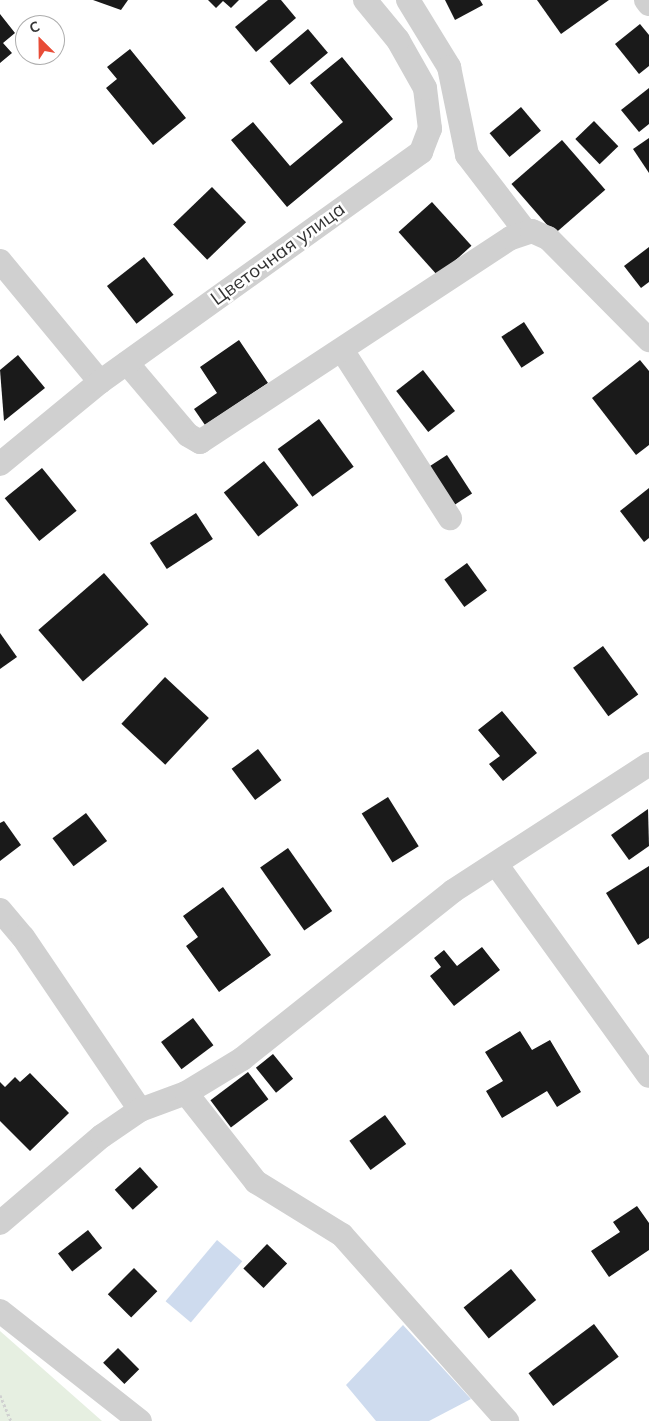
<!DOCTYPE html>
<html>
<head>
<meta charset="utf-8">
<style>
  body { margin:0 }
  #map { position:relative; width:649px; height:1421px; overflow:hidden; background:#fff; font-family:Mulish,sans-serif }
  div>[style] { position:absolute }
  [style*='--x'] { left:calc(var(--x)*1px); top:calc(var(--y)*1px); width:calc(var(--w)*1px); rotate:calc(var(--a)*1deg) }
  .green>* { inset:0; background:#e6efe1 }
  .water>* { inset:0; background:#cedbee; transform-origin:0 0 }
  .building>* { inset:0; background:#1a1a1a; transform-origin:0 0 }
  .path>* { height:3px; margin-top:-1.5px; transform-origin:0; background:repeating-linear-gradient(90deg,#d0d0d0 0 2.5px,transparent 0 5px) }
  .minor>* { height:24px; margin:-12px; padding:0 12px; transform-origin:12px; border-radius:12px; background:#d0d0d0 }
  span { translate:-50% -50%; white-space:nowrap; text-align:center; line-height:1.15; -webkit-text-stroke:5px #fff; paint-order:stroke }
  .street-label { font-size:19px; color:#333 }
  .north { position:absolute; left:15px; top:15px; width:50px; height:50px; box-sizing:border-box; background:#fff; border:1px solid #adadad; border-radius:50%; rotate:337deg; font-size:14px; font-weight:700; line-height:20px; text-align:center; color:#333 }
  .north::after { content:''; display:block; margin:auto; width:18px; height:22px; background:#e84c37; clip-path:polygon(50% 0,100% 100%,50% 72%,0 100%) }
</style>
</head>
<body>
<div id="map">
  <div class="green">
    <div style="clip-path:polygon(0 1331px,102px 1421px,0 1421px)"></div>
  </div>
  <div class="water">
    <div style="left:217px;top:1240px;width:33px;height:80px;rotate:40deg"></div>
    <div style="clip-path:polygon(403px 1325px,471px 1399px,429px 1421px,376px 1421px,346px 1385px)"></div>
  </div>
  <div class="building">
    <div style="clip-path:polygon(93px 0,128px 0,121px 10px)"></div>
    <div style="clip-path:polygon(208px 0,239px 0,231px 8px,223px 1px,216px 8px)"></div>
    <div style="clip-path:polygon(268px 0,281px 0,296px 18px,256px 52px,235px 27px)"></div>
    <div style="clip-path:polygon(445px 0,480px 0,483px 5px,455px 20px)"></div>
    <div style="clip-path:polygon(537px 0,609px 0,561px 34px)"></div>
    <div style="clip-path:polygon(0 14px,15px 33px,3px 43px,12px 53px,0 63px)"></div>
    <div style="clip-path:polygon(640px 24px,649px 35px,649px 66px,639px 74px,615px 44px)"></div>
    <div style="left:308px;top:29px;width:31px;height:50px;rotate:50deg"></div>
    <div style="clip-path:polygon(130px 49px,186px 118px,153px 145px,106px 88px,117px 79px,107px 67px)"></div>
    <div style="clip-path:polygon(342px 57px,393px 119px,287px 207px,231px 140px,253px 122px,290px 166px,343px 122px,310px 83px)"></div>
    <div style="clip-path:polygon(649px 88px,649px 124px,639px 132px,621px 110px)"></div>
    <div style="left:521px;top:107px;width:31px;height:41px;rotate:50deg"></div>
    <div style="left:594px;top:121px;width:35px;height:26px;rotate:46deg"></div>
    <div style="clip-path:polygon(649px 138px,649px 173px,633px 149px)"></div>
    <div style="left:562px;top:140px;width:66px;height:67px;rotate:49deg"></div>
    <div style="left:212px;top:187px;width:49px;height:54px;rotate:46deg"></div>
    <div style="left:432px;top:202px;width:59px;height:45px;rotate:48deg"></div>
    <div style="clip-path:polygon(649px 247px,649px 282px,641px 288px,624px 266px)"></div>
    <div style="left:144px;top:257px;width:48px;height:47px;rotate:52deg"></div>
    <div style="left:524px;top:322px;width:37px;height:27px;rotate:57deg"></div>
    <div style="clip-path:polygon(239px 340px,268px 383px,205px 425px,194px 409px,217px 393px,200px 367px)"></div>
    <div style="clip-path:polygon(18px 355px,45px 388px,4px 421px,0 370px)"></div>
    <div style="clip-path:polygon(640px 360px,649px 371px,649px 445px,636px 455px,592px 398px)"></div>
    <div style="left:423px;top:370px;width:52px;height:34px;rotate:52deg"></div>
    <div style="left:319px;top:419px;width:59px;height:51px;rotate:54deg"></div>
    <div style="left:447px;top:455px;width:46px;height:23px;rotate:57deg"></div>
    <div style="left:264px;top:461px;width:56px;height:51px;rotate:52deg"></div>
    <div style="left:42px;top:468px;width:55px;height:48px;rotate:51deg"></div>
    <div style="clip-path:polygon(649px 488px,649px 538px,644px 542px,620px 511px)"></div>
    <div style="left:196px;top:513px;width:31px;height:55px;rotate:57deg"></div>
    <div style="left:467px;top:563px;width:34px;height:28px;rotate:54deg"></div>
    <div style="left:104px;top:573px;width:68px;height:87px;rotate:49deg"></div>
    <div style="clip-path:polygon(0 633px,17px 657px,0 669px)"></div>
    <div style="left:603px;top:646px;width:60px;height:37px;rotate:54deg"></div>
    <div style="left:165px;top:677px;width:60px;height:64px;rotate:43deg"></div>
    <div style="clip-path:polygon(502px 711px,537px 753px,503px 781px,489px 764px,500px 756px,478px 730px)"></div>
    <div style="left:258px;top:749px;width:39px;height:33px;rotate:53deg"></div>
    <div style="left:388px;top:797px;width:58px;height:31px;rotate:58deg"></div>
    <div style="clip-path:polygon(648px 809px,649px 846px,629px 860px,611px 835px)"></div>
    <div style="left:86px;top:813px;width:35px;height:42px;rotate:53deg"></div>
    <div style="clip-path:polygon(4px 821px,21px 845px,0 861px,0 823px)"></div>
    <div style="left:288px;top:848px;width:77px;height:34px;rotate:55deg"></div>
    <div style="clip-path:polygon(649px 866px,649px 938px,638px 945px,606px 893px)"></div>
    <div style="clip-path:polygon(223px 887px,271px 955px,219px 992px,186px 946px,198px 937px,183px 916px)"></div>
    <div style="clip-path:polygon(482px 947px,500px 970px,454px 1006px,430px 976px,441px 967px,434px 958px,444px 950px,457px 966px)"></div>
    <div style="left:193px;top:1018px;width:34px;height:40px;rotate:53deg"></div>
    <div style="clip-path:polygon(520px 1031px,532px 1050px,550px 1040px,581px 1092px,557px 1107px,547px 1091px,502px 1118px,486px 1091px,503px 1081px,485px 1052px)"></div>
    <div style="left:273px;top:1054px;width:32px;height:22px;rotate:51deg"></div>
    <div style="left:248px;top:1072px;width:34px;height:47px;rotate:53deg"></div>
    <div style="clip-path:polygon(30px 1073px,69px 1113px,30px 1151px,0 1121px,0 1082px,5px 1087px,15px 1077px,20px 1082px)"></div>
    <div style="left:385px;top:1115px;width:36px;height:44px;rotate:54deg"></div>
    <div style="left:140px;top:1167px;width:27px;height:34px;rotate:48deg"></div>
    <div style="clip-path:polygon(637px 1206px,649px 1223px,649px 1250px,609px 1277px,591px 1251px,620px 1232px,613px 1222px)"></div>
    <div style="left:88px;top:1230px;width:23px;height:38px;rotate:52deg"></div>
    <div style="left:267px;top:1244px;width:28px;height:34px;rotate:44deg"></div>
    <div style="left:134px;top:1268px;width:33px;height:37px;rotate:45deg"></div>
    <div style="left:511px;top:1269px;width:40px;height:61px;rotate:51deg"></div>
    <div style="left:594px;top:1324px;width:41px;height:82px;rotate:53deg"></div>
    <div style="left:118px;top:1348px;width:30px;height:21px;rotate:45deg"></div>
  </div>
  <div class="path">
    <div style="--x:0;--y:1395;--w:28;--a:67"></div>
  </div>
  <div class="minor">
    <div style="--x:408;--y:0;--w:79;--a:58.5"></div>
    <div style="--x:449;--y:67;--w:90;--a:78.4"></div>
    <div style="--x:467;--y:155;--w:97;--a:52.5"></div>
    <div style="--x:646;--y:0;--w:5;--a:53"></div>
    <div style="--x:0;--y:261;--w:157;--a:50.4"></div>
    <div style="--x:342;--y:350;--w:200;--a:57.3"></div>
    <div style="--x:127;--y:363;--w:94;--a:49.7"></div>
    <div style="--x:188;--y:435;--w:14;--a:30"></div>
    <div style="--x:200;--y:442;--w:372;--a:-33.3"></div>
    <div style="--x:511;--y:238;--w:22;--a:-18"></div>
    <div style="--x:532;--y:231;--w:17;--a:24"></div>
    <div style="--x:548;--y:238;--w:144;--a:45.3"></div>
    <div style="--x:0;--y:464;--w:129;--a:-39.4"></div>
    <div style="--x:100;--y:382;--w:395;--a:-35.6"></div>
    <div style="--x:421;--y:152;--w:25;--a:-69"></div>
    <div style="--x:430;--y:129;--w:41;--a:-97"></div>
    <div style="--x:425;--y:88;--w:55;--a:-119.4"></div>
    <div style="--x:398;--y:40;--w:52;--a:-129.5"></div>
    <div style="--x:496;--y:864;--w:261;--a:54.2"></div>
    <div style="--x:0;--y:910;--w:35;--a:50"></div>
    <div style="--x:23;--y:937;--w:209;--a:55.9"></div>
    <div style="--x:186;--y:1093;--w:66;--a:-31.3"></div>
    <div style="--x:242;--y:1059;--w:270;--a:-38.5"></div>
    <div style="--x:453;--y:891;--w:234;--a:-32.9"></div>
    <div style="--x:0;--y:1223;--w:134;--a:-40.5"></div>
    <div style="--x:102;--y:1136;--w:46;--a:-34.4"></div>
    <div style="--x:140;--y:1110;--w:49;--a:-20.3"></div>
    <div style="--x:186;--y:1093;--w:113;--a:51.8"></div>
    <div style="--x:256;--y:1182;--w:101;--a:31.6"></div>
    <div style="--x:342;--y:1235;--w:249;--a:48.4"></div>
    <div style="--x:0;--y:1311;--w:178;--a:38.2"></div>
  </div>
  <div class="street-label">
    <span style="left:278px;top:254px;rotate:-36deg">Цветочная улица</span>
  </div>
  <div class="north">С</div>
</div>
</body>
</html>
